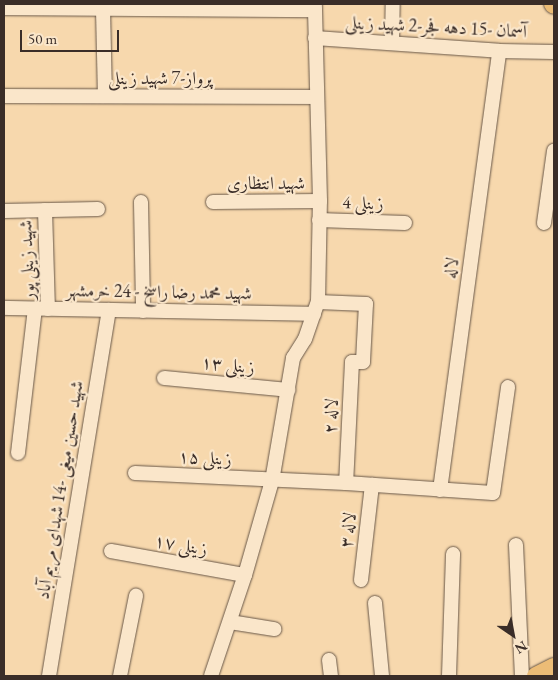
<!DOCTYPE html>
<html>
<head>
<meta charset="utf-8">
<style>
  body { margin:0 }
  #map { position:relative; width:558px; height:680px; overflow:hidden; background:#f7d8ad; font-family:"EB Garamond",Amiri,serif }
  div>[style] { position:absolute }
  [style*='--x'] { left:calc(var(--x)*1px); top:calc(var(--y)*1px); width:calc(var(--w)*1px); rotate:calc(var(--a)*1deg) }
  .roads { filter:drop-shadow(0 0 1px #695849) drop-shadow(0 0 1px #695849) }
  .minor>* { height:14px; margin:-7px; padding:0 7px; transform-origin:7px; border-radius:7px; background:#fae6ca }
  .major>* { height:18px; margin:-9px; padding:0 9px; transform-origin:9px; border-radius:9px; background:#ecbc76 }
  span { translate:-50% -50%; white-space:nowrap; text-align:center; line-height:1.15; -webkit-text-stroke:4.5px #fae6ca; paint-order:stroke }
  .street-label { font-size:18px; color:#3a2d28 }
  .frame { position:absolute; inset:0; border:5px solid #3a2d28; pointer-events:none }
  .north { position:absolute; left:488px; top:610px; width:50px; height:50px; -webkit-text-stroke:4px #fae6ca; paint-order:stroke; rotate:147deg; font-size:14px; font-weight:700; line-height:20px; text-align:center; color:#3a2d28 }
  .north::after { content:''; display:block; margin:auto; width:18px; height:22px; background:#3a2d28; clip-path:polygon(50% 0,100% 100%,50% 72%,0 100%) }
  .scale { position:absolute; left:20px; top:30px; width:99px; height:22px; box-sizing:border-box; border:2px solid #3a2d28; border-top:0; padding-left:6px; font-size:15px; line-height:18px; white-space:nowrap; color:#3a2d28; -webkit-text-stroke:4px #fae6ca; paint-order:stroke }
</style>
</head>
<body>
<div id="map">
  <div class="roads">
    <div class="minor">
      <div style="--x:4;--y:8;--w:311;--a:0.4"></div>
      <div style="--x:103;--y:9;--w:87;--a:88.7"></div>
      <div style="--x:315;--y:38;--w:184;--a:4"></div>
      <div style="--x:499;--y:51;--w:55;--a:1"></div>
      <div style="--x:392;--y:43;--w:39;--a:-89"></div>
      <div style="--x:4;--y:96;--w:313;--a:0.2"></div>
      <div style="--x:141;--y:202;--w:109;--a:88.9"></div>
      <div style="--x:213;--y:202;--w:107;--a:-0.5"></div>
      <div style="--x:45;--y:210;--w:99;--a:88.3"></div>
      <div style="--x:4;--y:211;--w:94;--a:-1.2"></div>
      <div style="--x:319;--y:220;--w:86;--a:2"></div>
      <div style="--x:544;--y:223;--w:73;--a:-82.1"></div>
      <div style="--x:318;--y:302;--w:48;--a:2.4"></div>
      <div style="--x:366;--y:304;--w:58;--a:93"></div>
      <div style="--x:363;--y:362;--w:11;--a:180"></div>
      <div style="--x:352;--y:362;--w:121;--a:92.8"></div>
      <div style="--x:4;--y:308;--w:310;--a:1.1"></div>
      <div style="--x:164;--y:378;--w:125;--a:5.5"></div>
      <div style="--x:18;--y:453;--w:145;--a:-83.3"></div>
      <div style="--x:135;--y:473;--w:211;--a:2.7"></div>
      <div style="--x:346;--y:483;--w:147;--a:3.9"></div>
      <div style="--x:493;--y:493;--w:107;--a:-81.9"></div>
      <div style="--x:440;--y:490;--w:443;--a:-82.3"></div>
      <div style="--x:516;--y:545;--w:131;--a:87.4"></div>
      <div style="--x:111;--y:551;--w:136;--a:10.2"></div>
      <div style="--x:361;--y:580;--w:96;--a:-83.4"></div>
      <div style="--x:375;--y:603;--w:73;--a:84.5"></div>
      <div style="--x:230;--y:622;--w:45;--a:9"></div>
      <div style="--x:329;--y:660;--w:16;--a:83"></div>
      <div style="--x:49;--y:676;--w:371;--a:-80.7"></div>
      <div style="--x:120;--y:676;--w:82;--a:-78.7"></div>
      <div style="--x:211;--y:676;--w:107;--a:-71.4"></div>
      <div style="--x:245;--y:575;--w:98;--a:-74"></div>
      <div style="--x:272;--y:481;--w:125;--a:-80.3"></div>
      <div style="--x:293;--y:358;--w:22;--a:-58"></div>
      <div style="--x:305;--y:339;--w:39;--a:-71"></div>
      <div style="--x:318;--y:302;--w:101;--a:-88.9"></div>
      <div style="--x:320;--y:201;--w:197;--a:-91.5"></div>
      <div style="--x:449;--y:676;--w:122;--a:-88.1"></div>
    </div>
    <div class="major">
      <div style="--x:553;--y:4;--w:1;--a:45"></div>
      <div style="--x:536;--y:676;--w:20;--a:-27"></div>
    </div>
  </div>
  <div class="street-label">
    <span style="left:436px;top:27px;rotate:3deg">آسمان -15 دهه فجر-2 شهید زینلی</span>
    <span style="left:160px;top:78px">پرواز-7 شهید زینلی</span>
    <span style="left:266px;top:183px">شهید انتظاری</span>
    <span style="left:363px;top:203px;rotate:2deg">زینلی 4</span>
    <span style="left:27px;top:260px;rotate:-92deg">شهید زینلی پور</span>
    <span style="left:451px;top:268px;rotate:-82deg">لاله</span>
    <span style="left:159px;top:292px;rotate:1deg">شهید محمد رضا راسخ - 24 خرمشهر</span>
    <span style="left:228px;top:365px;rotate:6deg">زینلی ۱۳</span>
    <span style="left:331px;top:416px;rotate:-87deg">لاله ۲</span>
    <span style="left:205px;top:458px;rotate:3deg">زینلی ۱۵</span>
    <span style="left:60px;top:490px;rotate:-81deg">شهید حسین میغی -14 شهدای مریم آباد</span>
    <span style="left:348px;top:530px;rotate:-83deg">لاله ۳</span>
    <span style="left:181px;top:545px;rotate:10deg">زینلی ۱۷</span>
  </div>
  <div class="frame"></div>
  <div class="north">N</div>
  <div class="scale">50 m</div>
</div>
</body>
</html>
